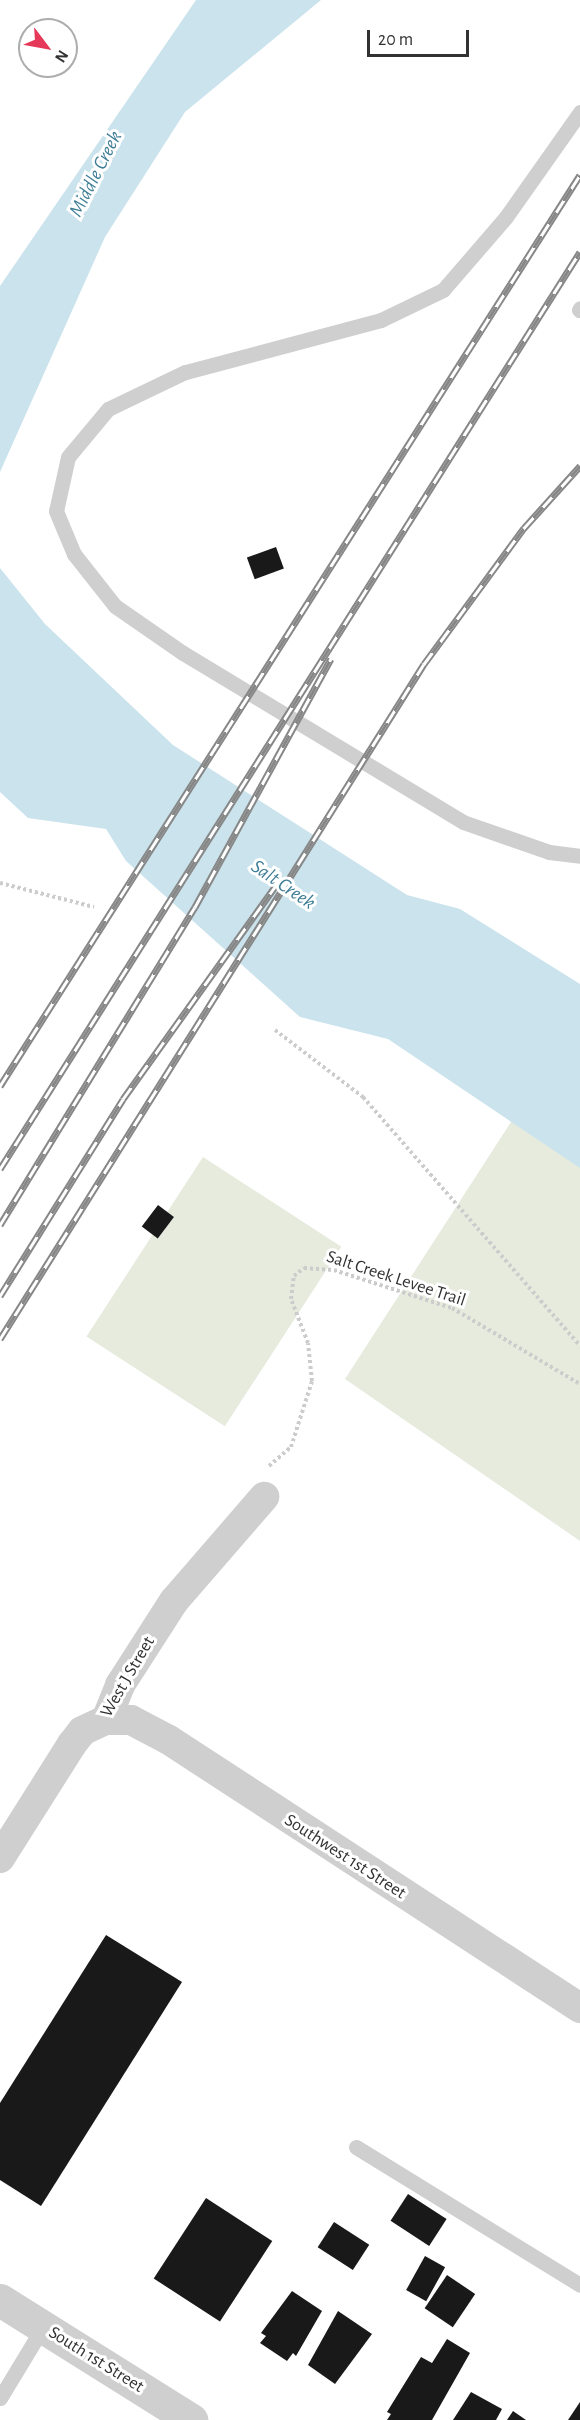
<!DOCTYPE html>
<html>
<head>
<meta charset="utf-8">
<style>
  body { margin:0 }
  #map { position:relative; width:580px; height:2420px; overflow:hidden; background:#fff; font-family:"Alegreya Sans",sans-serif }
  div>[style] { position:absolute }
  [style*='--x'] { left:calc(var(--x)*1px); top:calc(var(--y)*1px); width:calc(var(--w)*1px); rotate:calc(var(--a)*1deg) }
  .green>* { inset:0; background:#e7ebde; transform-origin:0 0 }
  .water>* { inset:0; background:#cbe3ec }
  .building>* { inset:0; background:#191919; transform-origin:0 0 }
  .path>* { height:4px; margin-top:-2px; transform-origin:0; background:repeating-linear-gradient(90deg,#ccc 0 3px,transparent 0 6px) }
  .service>* { height:15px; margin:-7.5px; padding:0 7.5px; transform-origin:7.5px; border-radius:7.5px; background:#cfcfcf }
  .minor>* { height:30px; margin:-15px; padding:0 15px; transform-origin:15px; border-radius:15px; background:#cfcfcf }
  .tertiary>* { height:33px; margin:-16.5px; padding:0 16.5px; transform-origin:16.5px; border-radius:16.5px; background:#cfcfcf }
  .rail>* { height:7px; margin-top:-3.5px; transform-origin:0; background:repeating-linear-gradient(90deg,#fff 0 14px,#878787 0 28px); box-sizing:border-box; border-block:2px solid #878787 }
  span { translate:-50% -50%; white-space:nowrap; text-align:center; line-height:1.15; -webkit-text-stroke:6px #fff; paint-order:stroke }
  .street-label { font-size:18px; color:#323232 }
  .water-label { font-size:20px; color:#3f7e96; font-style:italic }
  .north { position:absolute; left:18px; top:18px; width:60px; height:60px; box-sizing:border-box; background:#fff; border:2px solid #adadad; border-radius:50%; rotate:122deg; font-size:16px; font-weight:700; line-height:24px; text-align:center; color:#323232 }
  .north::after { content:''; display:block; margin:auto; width:21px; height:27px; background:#e63858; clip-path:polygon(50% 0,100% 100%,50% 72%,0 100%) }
  .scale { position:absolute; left:367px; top:30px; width:102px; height:27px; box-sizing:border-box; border:3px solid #323232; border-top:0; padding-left:8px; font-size:18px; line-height:21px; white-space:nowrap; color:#323232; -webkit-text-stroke:4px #fff; paint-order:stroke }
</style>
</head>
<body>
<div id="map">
  <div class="green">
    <div style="clip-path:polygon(580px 1015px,580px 1541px,345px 1379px)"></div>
    <div style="left:203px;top:1157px;width:165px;height:214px;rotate:33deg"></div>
  </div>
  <div class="water">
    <div style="clip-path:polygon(196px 0,321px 0,185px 112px,105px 237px,0 472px,0 286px)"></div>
    <div style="clip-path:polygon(0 568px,45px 624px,173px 745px,407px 895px,460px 909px,580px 984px,580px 1168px,388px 1039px,300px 1017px,126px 861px,106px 829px,28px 818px,0 792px)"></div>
  </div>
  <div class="building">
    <div style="left:276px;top:547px;width:23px;height:31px;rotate:70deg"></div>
    <div style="left:158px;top:1205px;width:20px;height:27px;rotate:37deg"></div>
    <div style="clip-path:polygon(106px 1935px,182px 1982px,41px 2206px,0 2180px,0 2103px)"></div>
    <div style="left:408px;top:2194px;width:46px;height:32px;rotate:33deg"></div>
    <div style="left:206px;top:2198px;width:79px;height:96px;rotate:33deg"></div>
    <div style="left:334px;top:2222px;width:42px;height:30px;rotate:33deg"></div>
    <div style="left:425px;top:2256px;width:23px;height:39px;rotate:29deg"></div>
    <div style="left:447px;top:2275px;width:34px;height:40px;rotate:34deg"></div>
    <div style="clip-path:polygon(292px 2291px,322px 2311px,296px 2356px,293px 2353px,287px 2361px,260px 2343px,266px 2336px,261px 2333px)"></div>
    <div style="clip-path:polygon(338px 2311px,372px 2334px,335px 2384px,308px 2365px)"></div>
    <div style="clip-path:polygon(447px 2339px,470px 2353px,432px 2420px,387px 2420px,391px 2414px,387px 2412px,421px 2357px,432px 2363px)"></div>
    <div style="clip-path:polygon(471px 2392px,502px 2409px,496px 2420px,453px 2420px)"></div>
    <div style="clip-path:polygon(580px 2402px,580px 2420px,568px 2420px)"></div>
    <div style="clip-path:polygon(513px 2411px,526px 2420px,507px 2420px)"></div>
  </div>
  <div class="path">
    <div style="--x:0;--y:883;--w:97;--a:14.3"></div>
    <div style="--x:275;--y:1030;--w:111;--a:37.3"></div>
    <div style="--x:363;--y:1097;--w:330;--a:48.9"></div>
    <div style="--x:269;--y:1466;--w:29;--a:-41"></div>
    <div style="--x:291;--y:1447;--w:69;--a:-72.3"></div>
    <div style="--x:312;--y:1381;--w:38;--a:-96"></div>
    <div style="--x:308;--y:1343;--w:47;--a:-111.1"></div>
    <div style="--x:291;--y:1299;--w:23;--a:-83"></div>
    <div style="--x:294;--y:1276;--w:13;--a:-39"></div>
    <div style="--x:304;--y:1268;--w:30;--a:4"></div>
    <div style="--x:334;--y:1270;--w:124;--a:17.9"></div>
    <div style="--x:452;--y:1308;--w:149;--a:30.7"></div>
  </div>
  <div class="service">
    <div style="--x:580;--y:112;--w:128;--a:125.2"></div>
    <div style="--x:506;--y:217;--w:96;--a:130.8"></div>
    <div style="--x:443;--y:290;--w:69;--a:154.2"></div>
    <div style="--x:381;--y:320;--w:203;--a:165.1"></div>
    <div style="--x:185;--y:372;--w:85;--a:154.3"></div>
    <div style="--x:108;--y:409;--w:62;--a:129.8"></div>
    <div style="--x:68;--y:457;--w:55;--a:102.5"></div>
    <div style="--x:56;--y:511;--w:47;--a:67.3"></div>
    <div style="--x:74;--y:554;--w:66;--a:51.7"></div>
    <div style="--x:115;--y:606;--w:83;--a:34.7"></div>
    <div style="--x:183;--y:653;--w:327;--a:31.1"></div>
    <div style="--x:463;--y:822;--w:91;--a:19.2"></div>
    <div style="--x:549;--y:852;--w:31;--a:7"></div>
    <div style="--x:579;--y:310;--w:2;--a:-63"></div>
    <div style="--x:356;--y:2147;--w:263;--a:31.6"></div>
    <div style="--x:0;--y:2398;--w:83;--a:-58.8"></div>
  </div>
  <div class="minor">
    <div style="--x:106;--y:1720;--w:25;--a:0"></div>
    <div style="--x:131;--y:1720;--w:43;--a:27.8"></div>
    <div style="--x:169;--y:1740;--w:491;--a:33.1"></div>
    <div style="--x:0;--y:1858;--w:135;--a:-57.7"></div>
    <div style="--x:72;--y:1744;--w:16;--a:-52"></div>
    <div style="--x:82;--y:1731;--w:26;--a:-25"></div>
    <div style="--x:106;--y:1720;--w:38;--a:-68"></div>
    <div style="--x:120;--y:1685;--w:100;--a:-57.3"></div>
    <div style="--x:174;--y:1601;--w:138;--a:-49.1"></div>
  </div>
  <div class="tertiary">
    <div style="--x:0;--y:2300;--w:226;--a:32.1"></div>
  </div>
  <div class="rail">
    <div style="--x:0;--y:1086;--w:1080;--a:-57.52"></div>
    <div style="--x:0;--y:1169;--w:1085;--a:-57.69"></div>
    <div style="--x:0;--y:1225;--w:373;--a:-58.5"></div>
    <div style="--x:195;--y:907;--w:283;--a:-61.3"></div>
    <div style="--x:0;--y:1296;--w:232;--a:-58"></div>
    <div style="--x:123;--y:1099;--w:269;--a:-54.4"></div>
    <div style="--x:0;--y:1339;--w:797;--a:-57.87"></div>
    <div style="--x:424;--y:664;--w:169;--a:-53.7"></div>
    <div style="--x:524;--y:528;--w:84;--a:-47.9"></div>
  </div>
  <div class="street-label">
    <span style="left:396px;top:1279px;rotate:18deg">Salt Creek Levee Trail</span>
    <span style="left:128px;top:1677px;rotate:-60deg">West J Street</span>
    <span style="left:345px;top:1857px;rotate:33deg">Southwest 1st Street</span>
    <span style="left:96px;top:2360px;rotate:32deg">South 1st Street</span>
  </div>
  <div class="water-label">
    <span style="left:96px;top:174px;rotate:-63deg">Middle Creek</span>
    <span style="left:283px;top:885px;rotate:34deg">Salt Creek</span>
  </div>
  <div class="north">N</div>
  <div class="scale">20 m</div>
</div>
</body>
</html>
